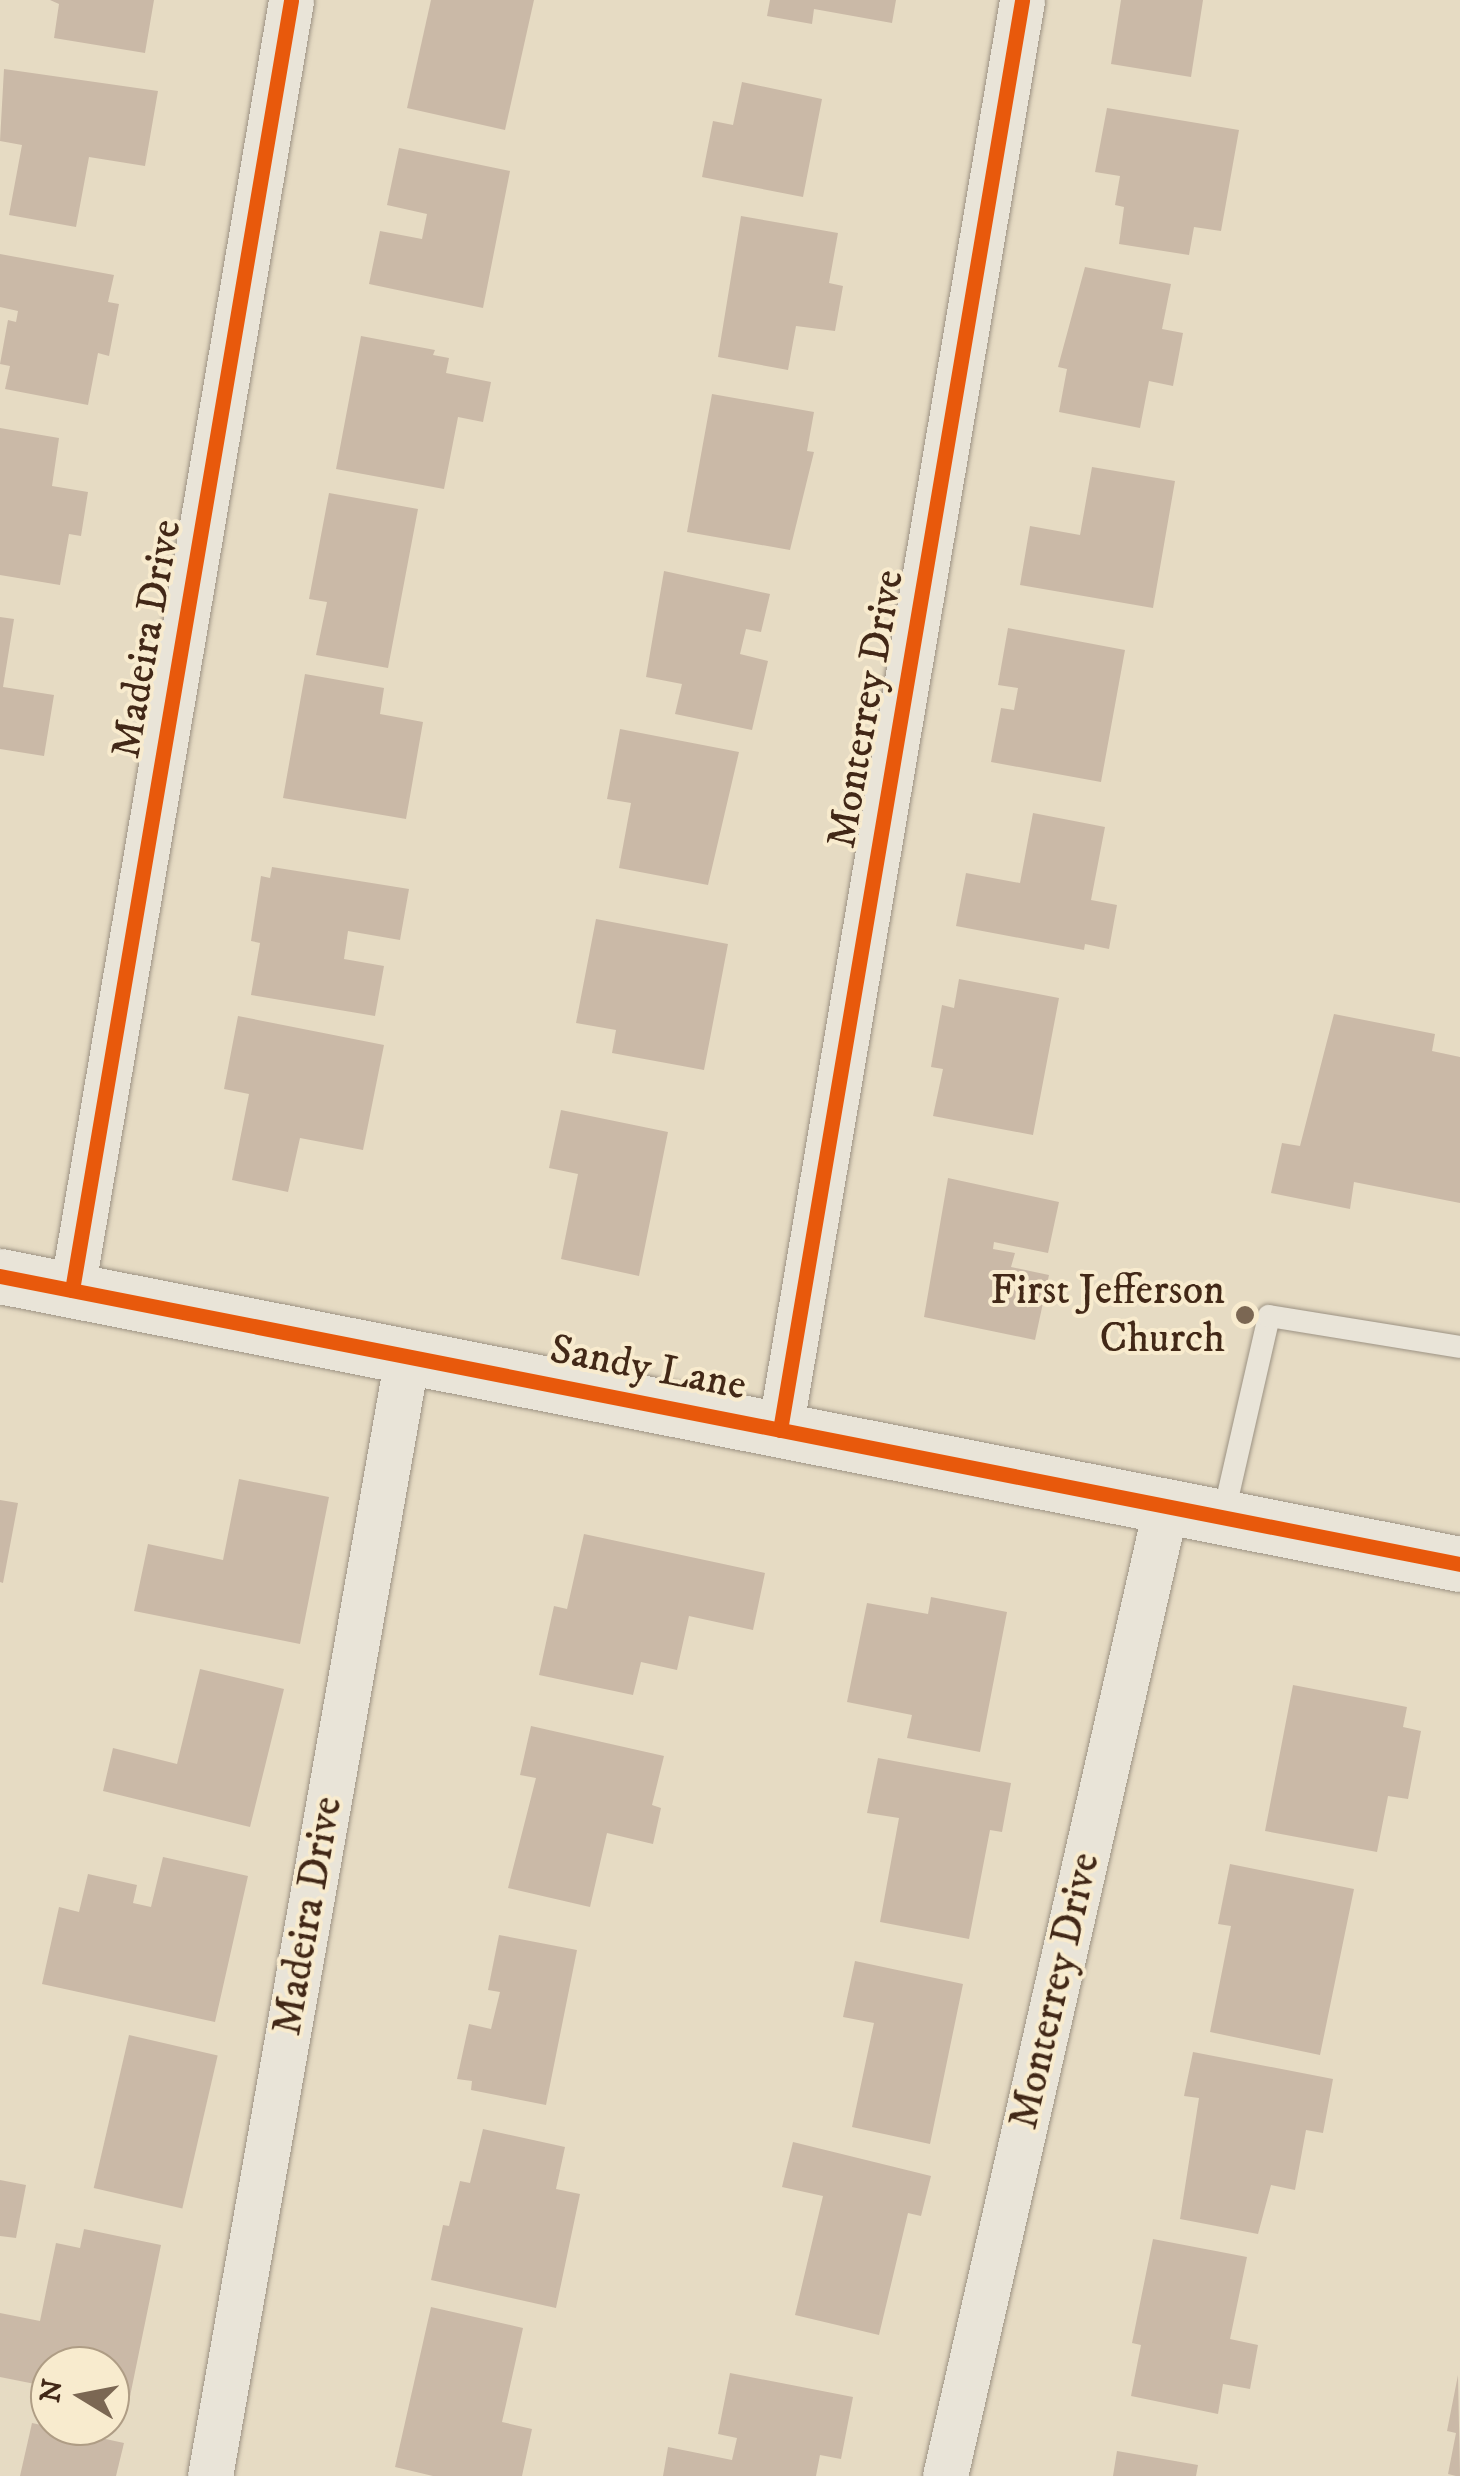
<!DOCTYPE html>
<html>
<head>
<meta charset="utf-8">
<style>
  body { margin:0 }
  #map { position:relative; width:1460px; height:2476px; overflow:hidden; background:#e6dbc3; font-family:"IM FELL DW Pica",serif }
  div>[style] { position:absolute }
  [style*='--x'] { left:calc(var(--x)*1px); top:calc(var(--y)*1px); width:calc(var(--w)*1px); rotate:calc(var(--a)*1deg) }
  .building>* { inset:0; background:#cab9a7; transform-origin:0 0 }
  .roads { filter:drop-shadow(0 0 2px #9c9283) drop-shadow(0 0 2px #9c9283) }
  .lane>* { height:22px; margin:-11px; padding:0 11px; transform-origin:11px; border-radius:11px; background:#e9e4d8 }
  .street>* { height:45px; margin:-22.5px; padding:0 22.5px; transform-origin:22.5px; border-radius:22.5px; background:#e9e4d8 }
  .secondary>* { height:55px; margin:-27.5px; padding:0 27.5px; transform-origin:27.5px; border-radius:27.5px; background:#e9e4d8 }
  .cycleway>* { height:15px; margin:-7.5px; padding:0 7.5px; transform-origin:7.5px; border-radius:7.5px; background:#e8590c }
  .dots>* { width:28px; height:28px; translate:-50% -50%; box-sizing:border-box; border:5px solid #f8ebce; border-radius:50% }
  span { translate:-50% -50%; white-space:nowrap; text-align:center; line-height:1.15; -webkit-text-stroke:8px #f8ebce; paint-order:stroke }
  .street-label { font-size:42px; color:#422817 }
  .poi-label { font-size:42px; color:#422817 }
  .right { translate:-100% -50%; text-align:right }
  .north { position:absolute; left:30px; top:2346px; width:100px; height:100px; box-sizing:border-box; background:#f8ebce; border:2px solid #af9d85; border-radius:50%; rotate:280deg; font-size:28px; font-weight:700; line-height:40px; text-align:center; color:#422817 }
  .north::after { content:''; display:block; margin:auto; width:35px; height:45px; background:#7b6753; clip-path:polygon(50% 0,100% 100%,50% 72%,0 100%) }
</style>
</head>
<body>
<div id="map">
  <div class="building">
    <div style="clip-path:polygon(50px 0,154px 0,145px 53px,54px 38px,59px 4px)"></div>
    <div style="clip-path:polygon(431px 0,534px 0,505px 130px,407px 108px)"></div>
    <div style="clip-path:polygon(770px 0,896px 0,892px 23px,814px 9px,812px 24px,767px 16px)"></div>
    <div style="clip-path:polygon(1121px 0,1203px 0,1191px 77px,1111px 64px)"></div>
    <div style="clip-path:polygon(4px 69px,158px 91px,145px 166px,89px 157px,76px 227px,9px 215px,22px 145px,0 141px)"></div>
    <div style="clip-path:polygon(742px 82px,822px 99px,803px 197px,702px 177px,713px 121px,733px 125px)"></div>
    <div style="clip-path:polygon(1107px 108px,1239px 130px,1221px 231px,1194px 227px,1189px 255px,1119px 244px,1124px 207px,1115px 205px,1120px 176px,1095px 172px)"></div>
    <div style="clip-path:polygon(399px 148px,510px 171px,483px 308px,369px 284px,380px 231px,422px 239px,427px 214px,387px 205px)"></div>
    <div style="clip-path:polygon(741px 216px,838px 233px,829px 283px,843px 286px,835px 331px,796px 326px,788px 370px,718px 357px)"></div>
    <div style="clip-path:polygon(0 254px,114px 275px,108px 302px,119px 304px,109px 356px,98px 353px,88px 405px,5px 389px,10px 366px,0 364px,8px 320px,16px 322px,18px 311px,0 307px)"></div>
    <div style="clip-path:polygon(1085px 267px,1171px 284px,1162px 329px,1183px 333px,1173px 386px,1149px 381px,1140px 428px,1059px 412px,1067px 369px,1058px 367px)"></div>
    <div style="clip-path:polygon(361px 336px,435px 350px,433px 355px,449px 358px,446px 373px,491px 382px,483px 422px,458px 417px,444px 489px,336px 469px)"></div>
    <div style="clip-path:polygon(712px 394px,814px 412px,807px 451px,814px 452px,790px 550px,687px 532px)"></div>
    <div style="clip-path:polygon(0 428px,59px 438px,52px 486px,88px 492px,81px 536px,69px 534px,60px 585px,0 575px)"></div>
    <div style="clip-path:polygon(1092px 467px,1175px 481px,1153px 608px,1020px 585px,1030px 526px,1080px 535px)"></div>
    <div style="clip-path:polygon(329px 493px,418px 509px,388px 668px,316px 655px,327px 602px,309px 599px)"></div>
    <div style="clip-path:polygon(664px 571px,770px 594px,761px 632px,746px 629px,740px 654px,768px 661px,752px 730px,675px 714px,682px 684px,646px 677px)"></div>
    <div style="clip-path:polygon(0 617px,14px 619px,3px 687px,54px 695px,44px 756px,0 749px)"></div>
    <div style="clip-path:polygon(1008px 628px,1125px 650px,1101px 782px,991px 762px,1001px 708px,1014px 710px,1018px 688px,998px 685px)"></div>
    <div style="clip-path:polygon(305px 674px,384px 688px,380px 714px,423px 722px,406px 819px,283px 798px)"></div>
    <div style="clip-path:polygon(620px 729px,739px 752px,708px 885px,619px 868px,631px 803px,607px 799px)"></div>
    <div style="clip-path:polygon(1033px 813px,1105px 827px,1091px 900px,1117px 905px,1109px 949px,1085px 944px,1084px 950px,956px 926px,966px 873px,1020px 883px)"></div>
    <div style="clip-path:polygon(272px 867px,409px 889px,400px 940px,348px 931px,344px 959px,384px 966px,375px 1016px,251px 995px,260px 943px,251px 941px,261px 876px,270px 878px)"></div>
    <div style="clip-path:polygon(596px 919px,728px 944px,704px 1070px,612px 1053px,616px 1030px,576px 1023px)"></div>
    <div style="clip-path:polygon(959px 979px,1059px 998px,1033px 1135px,933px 1116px,943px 1069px,931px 1067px,942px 1005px,954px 1008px)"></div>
    <div style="clip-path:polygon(1334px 1014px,1435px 1034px,1432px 1051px,1460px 1057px,1460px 1203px,1354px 1182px,1350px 1209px,1271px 1193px,1282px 1143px,1300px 1146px)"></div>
    <div style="clip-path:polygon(238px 1016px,384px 1045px,363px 1150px,300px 1138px,288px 1192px,232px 1180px,249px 1094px,224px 1089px)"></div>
    <div style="clip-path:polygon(561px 1110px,668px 1132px,639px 1276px,561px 1259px,578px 1174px,549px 1168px)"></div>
    <div style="clip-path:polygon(948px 1178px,1059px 1202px,1048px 1253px,994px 1242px,993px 1249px,1015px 1253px,1011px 1267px,1049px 1275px,1035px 1340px,924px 1317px)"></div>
    <div style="clip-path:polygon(239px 1479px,329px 1497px,300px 1644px,134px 1611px,148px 1544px,223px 1560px)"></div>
    <div style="clip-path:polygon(0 1500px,18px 1503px,3px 1583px,0 1582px)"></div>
    <div style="clip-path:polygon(584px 1534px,765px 1573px,753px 1630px,689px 1616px,677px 1670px,641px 1662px,633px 1695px,539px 1675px,554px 1606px,567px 1609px)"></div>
    <div style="clip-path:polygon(931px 1597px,1007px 1612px,980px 1752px,907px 1738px,912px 1715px,847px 1702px,867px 1603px,928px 1614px)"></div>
    <div style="clip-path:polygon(200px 1669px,284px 1689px,250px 1827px,103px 1791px,113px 1748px,177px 1764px)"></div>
    <div style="clip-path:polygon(1293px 1685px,1407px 1707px,1403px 1727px,1421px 1731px,1408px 1799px,1388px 1796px,1377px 1852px,1265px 1831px)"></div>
    <div style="clip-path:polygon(531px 1726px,664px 1756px,652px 1805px,661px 1808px,653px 1844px,607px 1833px,590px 1907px,508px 1888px,536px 1778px,520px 1775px)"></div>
    <div style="clip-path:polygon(878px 1758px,1011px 1783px,1002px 1832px,990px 1830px,969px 1939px,880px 1922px,899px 1818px,867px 1813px)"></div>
    <div style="clip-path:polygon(163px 1857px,248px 1876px,215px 2022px,42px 1984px,59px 1907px,79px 1912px,88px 1874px,137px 1885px,133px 1903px,151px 1907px)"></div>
    <div style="clip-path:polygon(1230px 1864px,1354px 1889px,1320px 2055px,1210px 2032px,1231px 1926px,1218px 1924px)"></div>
    <div style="clip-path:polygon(499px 1935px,577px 1950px,546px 2105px,471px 2090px,472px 2081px,457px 2079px,469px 2024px,491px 2029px,500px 1992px,488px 1990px)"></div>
    <div style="clip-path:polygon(855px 1961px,963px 1984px,930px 2144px,852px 2127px,874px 2023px,843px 2017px)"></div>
    <div style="left:129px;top:2035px;width:91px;height:157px;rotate:13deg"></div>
    <div style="clip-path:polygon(1193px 2052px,1333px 2079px,1323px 2133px,1306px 2130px,1295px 2190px,1271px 2185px,1258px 2234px,1180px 2219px,1199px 2098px,1184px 2096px)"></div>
    <div style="clip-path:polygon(483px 2129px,565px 2147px,556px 2189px,580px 2194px,556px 2308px,431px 2280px,443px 2225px,449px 2226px,460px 2181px,470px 2183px)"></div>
    <div style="clip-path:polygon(793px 2142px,931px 2176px,921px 2216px,908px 2213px,879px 2335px,795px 2315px,823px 2196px,782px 2187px)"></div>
    <div style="clip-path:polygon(0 2180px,26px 2185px,16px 2238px,0 2236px)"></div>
    <div style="clip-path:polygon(84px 2229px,161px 2245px,127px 2411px,110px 2408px,110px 2366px,50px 2366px,50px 2387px,0 2377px,0 2313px,40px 2321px,56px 2243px,80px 2248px)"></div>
    <div style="clip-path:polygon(1153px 2239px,1247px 2257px,1230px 2339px,1258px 2345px,1250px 2389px,1223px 2384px,1218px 2414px,1131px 2396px,1141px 2345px,1132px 2343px)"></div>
    <div style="clip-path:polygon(431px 2307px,523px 2328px,502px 2422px,532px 2429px,522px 2476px,433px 2476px,395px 2467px)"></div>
    <div style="clip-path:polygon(730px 2373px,853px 2397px,841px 2459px,820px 2455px,816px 2476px,663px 2476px,668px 2447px,732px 2460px,737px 2438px,718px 2434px)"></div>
    <div style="clip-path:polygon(1458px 2375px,1460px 2476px,1456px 2476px,1448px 2474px,1456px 2433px,1447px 2431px)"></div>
    <div style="clip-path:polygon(32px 2423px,124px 2443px,116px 2476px,20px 2476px)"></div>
    <div style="clip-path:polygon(1117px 2451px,1198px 2465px,1196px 2476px,1113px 2476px)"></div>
  </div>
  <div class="roads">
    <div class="lane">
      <div style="--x:1223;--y:1517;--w:206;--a:-77.1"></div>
      <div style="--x:1269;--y:1316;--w:193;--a:9.2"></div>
    </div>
    <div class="street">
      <div style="--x:72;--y:1290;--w:1308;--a:-80.36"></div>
      <div style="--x:780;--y:1430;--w:1450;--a:-80.39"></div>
      <div style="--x:210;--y:2476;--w:1137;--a:-80.02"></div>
      <div style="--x:945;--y:2476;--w:995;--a:-77.17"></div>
    </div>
    <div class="secondary">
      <div style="--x:0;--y:1276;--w:1488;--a:11.16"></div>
    </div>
  </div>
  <div class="cycleway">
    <div style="--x:0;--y:1276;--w:1488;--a:11.16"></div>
    <div style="--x:72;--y:1290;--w:1308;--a:-80.36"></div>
    <div style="--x:780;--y:1430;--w:1450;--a:-80.39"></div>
  </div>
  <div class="dots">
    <div style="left:1245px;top:1315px;background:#7b6753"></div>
  </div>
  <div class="street-label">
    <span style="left:147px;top:639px;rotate:-80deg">Madeira Drive</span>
    <span style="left:866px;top:709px;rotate:-80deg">Monterrey Drive</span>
    <span style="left:648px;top:1368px;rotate:11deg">Sandy Lane</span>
    <span style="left:308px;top:1916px;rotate:-80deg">Madeira Drive</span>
    <span style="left:1055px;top:1991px;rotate:-77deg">Monterrey Drive</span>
  </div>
  <div class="poi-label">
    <span class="right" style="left:1225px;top:1315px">First Jefferson<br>Church</span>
  </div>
  <div class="north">N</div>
</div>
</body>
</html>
